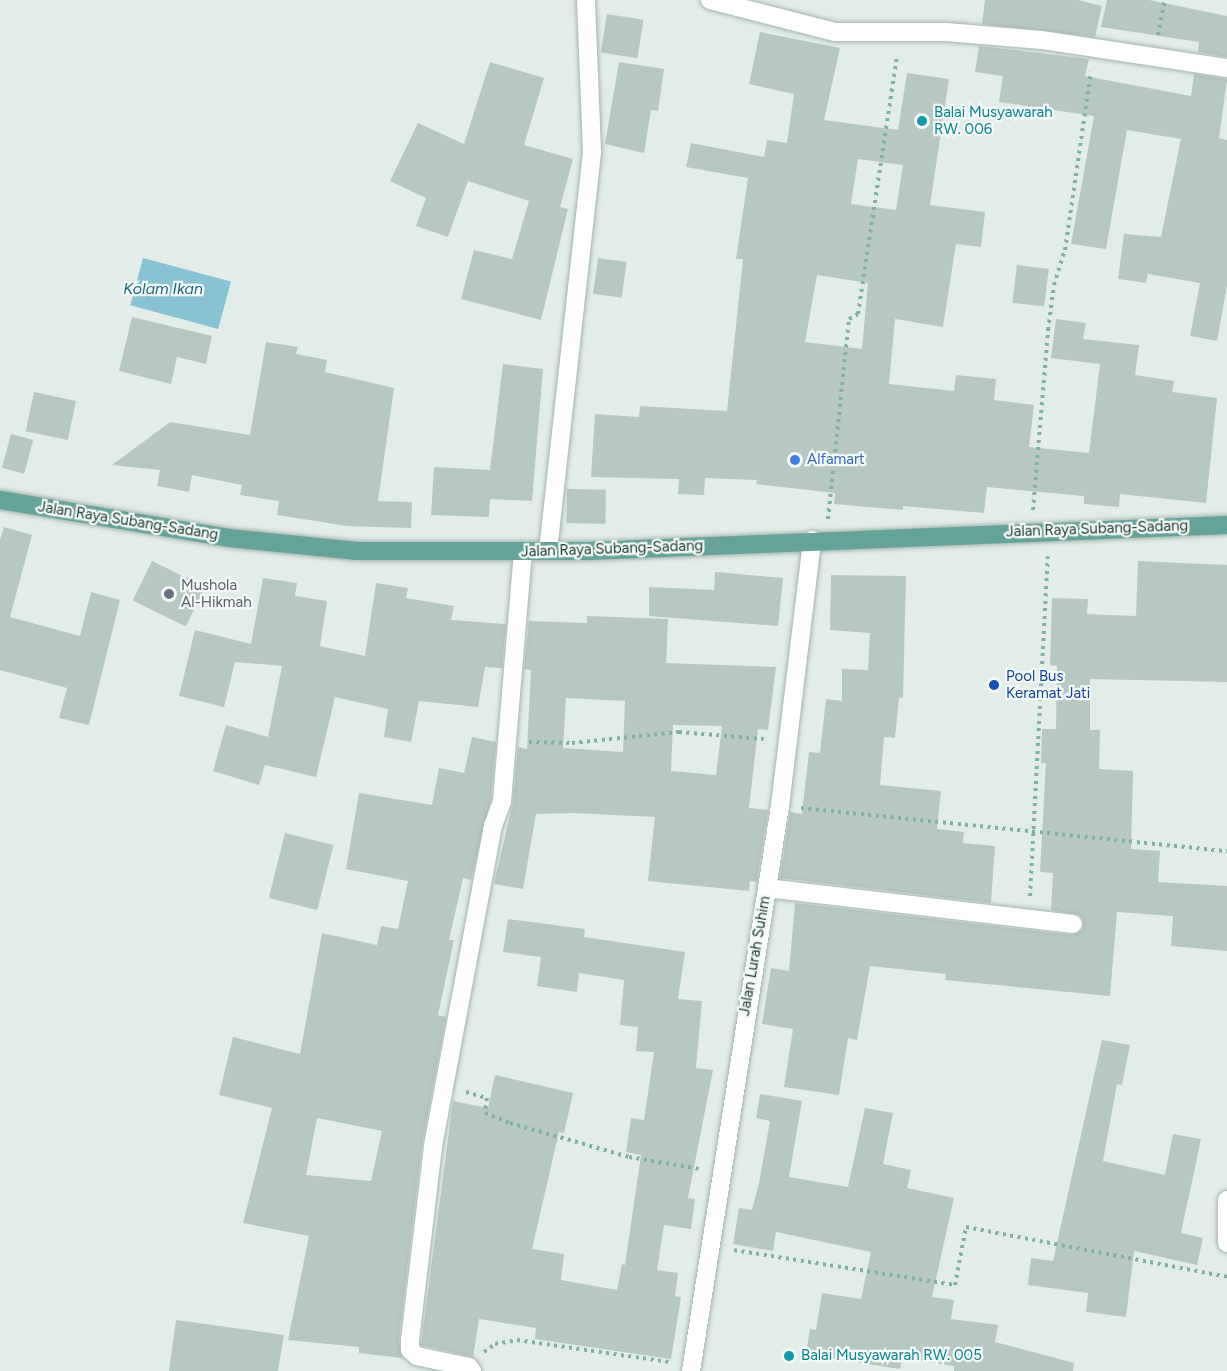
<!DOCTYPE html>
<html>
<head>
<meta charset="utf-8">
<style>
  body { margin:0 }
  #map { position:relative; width:1227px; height:1371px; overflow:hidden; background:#e2ede9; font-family:Figtree,sans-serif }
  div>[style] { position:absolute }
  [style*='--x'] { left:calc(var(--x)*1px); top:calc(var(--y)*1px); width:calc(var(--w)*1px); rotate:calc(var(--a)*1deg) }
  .water>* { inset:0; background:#88c2d3; transform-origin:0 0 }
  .building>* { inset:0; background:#b7c7c2; transform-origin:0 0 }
  .path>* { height:4px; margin-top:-2px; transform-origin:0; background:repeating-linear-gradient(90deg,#81b1a5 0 3px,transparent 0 7.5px) }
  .roads { filter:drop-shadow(0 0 2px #a4b5b0) drop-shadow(0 0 2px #a4b5b0) }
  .minor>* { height:18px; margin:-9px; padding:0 9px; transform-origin:9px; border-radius:9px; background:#fff }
  .major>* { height:18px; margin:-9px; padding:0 9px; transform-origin:9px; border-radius:9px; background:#65a398 }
  .dots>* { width:16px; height:16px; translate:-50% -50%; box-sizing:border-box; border:3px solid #f3f9f6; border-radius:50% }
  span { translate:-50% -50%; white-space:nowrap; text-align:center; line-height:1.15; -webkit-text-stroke:4.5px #f3f9f6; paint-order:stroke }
  .culture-label { font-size:15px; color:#0d838f }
  .left { translate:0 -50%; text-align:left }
  .shop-label { font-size:15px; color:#366cbe }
  .street-label { font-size:15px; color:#213e38 }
  .worship-label { font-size:15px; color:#5b616d }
  .transit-label { font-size:15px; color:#164399 }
  .water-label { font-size:16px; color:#1a657c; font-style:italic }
</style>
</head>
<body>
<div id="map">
  <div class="water">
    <div style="left:143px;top:258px;width:91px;height:49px;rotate:15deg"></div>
  </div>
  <div class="building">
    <div style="clip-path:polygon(985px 0,1078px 0,1102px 6px,1095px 37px,982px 24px)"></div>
    <div style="clip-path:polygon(1107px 0,1149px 0,1227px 16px,1227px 57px,1198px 52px,1199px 42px,1101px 27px)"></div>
    <div style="left:607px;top:14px;width:37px;height:39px;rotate:9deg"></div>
    <div style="clip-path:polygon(evenodd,760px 32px,840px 48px,824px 120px,898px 130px,907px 73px,949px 79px,930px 205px,985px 212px,981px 247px,956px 244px,943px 327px,895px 319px,889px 384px,954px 391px,956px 375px,996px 379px,994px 400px,1034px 405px,1029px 447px,1089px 453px,1100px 364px,1051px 358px,1056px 319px,1086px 323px,1083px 339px,1139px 345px,1135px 375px,1174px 381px,1172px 392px,1217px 398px,1206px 503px,1120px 494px,1119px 507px,1084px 504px,1084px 496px,987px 487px,984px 513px,903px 506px,903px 510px,834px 504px,835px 493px,756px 484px,757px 480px,705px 478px,704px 495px,678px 494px,679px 479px,591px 477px,595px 414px,639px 417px,640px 406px,727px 411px,743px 259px,736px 259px,748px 178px,686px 167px,691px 143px,764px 157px,767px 140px,787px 143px,794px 94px,749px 84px,760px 32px,858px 159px,903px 165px,896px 210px,851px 204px,858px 159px,760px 32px,817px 275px,868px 283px,862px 349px,805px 342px,817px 275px)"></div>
    <div style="clip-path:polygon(979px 46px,1089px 59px,1085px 76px,1191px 96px,1194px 74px,1227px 79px,1219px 138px,1227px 140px,1227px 286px,1217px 341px,1190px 336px,1200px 283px,1148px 274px,1146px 283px,1118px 279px,1124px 234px,1161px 237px,1181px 139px,1127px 130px,1106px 249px,1071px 244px,1094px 116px,999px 102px,1003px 76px,975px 72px)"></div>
    <div style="clip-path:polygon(490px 62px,544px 78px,524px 145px,573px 159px,560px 207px,568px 209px,541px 320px,461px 299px,474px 250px,512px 259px,529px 201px,468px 181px,448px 237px,416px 226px,426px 198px,390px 181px,418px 123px,464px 144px)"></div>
    <div style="clip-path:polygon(619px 62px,664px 69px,658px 111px,651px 110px,644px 153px,605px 144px)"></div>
    <div style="left:598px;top:258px;width:29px;height:36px;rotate:8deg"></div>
    <div style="left:1017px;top:265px;width:32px;height:38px;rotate:7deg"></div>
    <div style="clip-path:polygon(132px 317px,212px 336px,206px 364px,177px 357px,171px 384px,119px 371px)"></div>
    <div style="clip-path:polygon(266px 342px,298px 347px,296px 354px,327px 360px,325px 372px,394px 388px,378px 501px,412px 502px,411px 528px,347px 526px,277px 515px,279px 501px,240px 495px,242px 485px,192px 475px,189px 492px,157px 486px,160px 470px,112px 465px,170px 422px,250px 435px)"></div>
    <div style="clip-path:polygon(503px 364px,543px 369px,532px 501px,490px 499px,489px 517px,431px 515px,434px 467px,490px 470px)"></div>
    <div style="left:34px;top:392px;width:43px;height:40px;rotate:12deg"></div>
    <div style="left:11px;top:434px;width:23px;height:35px;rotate:15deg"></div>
    <div style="left:567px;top:489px;width:39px;height:34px;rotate:1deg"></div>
    <div style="clip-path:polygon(4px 527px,32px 535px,10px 617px,80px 636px,91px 592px,120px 600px,89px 725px,59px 718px,67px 688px,0 670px,0 540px)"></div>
    <div style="left:152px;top:561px;width:59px;height:44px;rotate:26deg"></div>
    <div style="clip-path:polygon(1138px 561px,1227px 565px,1227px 682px,1090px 679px,1090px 730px,1100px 730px,1099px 769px,1133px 771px,1131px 849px,1160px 851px,1158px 882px,1227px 886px,1227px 951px,1171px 946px,1173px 916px,1117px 912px,1110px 996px,945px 980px,946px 974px,870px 966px,857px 1040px,848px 1038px,839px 1095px,784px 1087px,793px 1029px,762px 1024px,771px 968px,789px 971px,795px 903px,1072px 935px,1082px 930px,1083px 920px,1079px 915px,1051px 910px,1053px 873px,1040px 872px,1046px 763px,1041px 763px,1042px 729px,1056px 729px,1057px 666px,1050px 665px,1052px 598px,1088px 599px,1087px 614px,1136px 616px)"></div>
    <div style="clip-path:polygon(715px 572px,783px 578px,778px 626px,649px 616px,649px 587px,714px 590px)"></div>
    <div style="clip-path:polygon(831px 575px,906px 576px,903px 698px,899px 698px,895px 738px,884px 737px,880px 785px,941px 791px,937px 829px,964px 832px,963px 843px,995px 846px,991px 903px,780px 878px,790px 812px,802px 814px,809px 752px,820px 753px,826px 699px,842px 701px,842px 669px,868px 670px,870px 633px,830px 630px)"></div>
    <div style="clip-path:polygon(263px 578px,297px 583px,295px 596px,327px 601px,320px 646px,365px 656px,376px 583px,408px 588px,406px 598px,454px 606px,451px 620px,506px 624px,502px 668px,485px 667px,478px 707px,419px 701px,411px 742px,384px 737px,388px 709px,335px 697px,316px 777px,265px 765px,259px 785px,213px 771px,226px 725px,268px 737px,282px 666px,235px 662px,224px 707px,179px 696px,195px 630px,251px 644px)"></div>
    <div style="clip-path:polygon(evenodd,587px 616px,668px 619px,666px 663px,776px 667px,768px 730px,758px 729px,749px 808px,768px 810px,757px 882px,750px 881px,749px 891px,648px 881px,655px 817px,573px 813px,536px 814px,523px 889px,494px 884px,513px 802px,518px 747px,527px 749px,531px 670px,524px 669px,529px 621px,587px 623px,587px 616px,566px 698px,625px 701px,623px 752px,563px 748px,566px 698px,587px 616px,673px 725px,722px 726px,716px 775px,671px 771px,673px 725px)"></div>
    <div style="clip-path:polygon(evenodd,472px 737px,496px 742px,491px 799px,471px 880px,463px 878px,449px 940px,454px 940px,438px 1015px,446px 1017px,422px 1145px,399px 1339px,402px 1358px,359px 1353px,359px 1347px,288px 1340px,309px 1236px,243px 1223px,272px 1108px,219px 1095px,233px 1037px,300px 1054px,322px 933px,377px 945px,381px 926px,398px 929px,408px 881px,346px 869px,359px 793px,432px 805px,439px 768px,464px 773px,472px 737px,317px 1118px,382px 1131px,371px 1181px,306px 1175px,317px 1118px)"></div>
    <div style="left:285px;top:833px;width:50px;height:67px;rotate:14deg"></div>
    <div style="clip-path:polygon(508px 919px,585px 929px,584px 937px,685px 952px,678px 999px,702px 1001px,696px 1068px,713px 1070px,688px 1198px,695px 1199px,691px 1229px,664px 1225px,657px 1270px,678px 1273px,675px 1296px,681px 1297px,671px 1359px,535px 1339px,536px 1328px,479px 1319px,473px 1357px,421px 1345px,453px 1101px,488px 1108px,495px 1075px,573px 1093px,564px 1133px,559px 1132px,532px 1249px,564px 1254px,561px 1280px,617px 1290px,622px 1264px,625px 1265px,641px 1155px,626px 1152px,631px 1118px,644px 1120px,654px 1052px,636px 1051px,638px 1027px,620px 1025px,624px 980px,579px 973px,577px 992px,537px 986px,541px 957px,503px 952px)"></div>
    <div style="clip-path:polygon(1102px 1040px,1130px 1045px,1122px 1085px,1117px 1084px,1103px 1161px,1165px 1175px,1173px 1134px,1201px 1139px,1181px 1233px,1203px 1238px,1197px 1265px,1134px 1251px,1126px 1317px,1086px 1312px,1088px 1293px,1028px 1285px,1031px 1258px,1053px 1261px)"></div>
    <div style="clip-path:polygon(760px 1094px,802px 1101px,789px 1177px,848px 1187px,865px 1108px,893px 1113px,883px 1164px,911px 1170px,907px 1188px,954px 1198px,932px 1297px,954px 1300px,951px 1319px,998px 1325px,995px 1342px,1074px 1363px,1073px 1371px,954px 1371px,954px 1366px,902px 1358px,900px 1369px,806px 1354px,810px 1329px,816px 1330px,822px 1293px,861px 1299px,871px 1252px,776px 1232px,773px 1251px,733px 1244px,739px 1208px,752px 1210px,759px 1183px,770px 1121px,756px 1118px)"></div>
    <div style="clip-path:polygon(176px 1320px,284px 1335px,278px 1371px,169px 1371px)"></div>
  </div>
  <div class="path">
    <div style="--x:1158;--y:35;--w:36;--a:-79"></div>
    <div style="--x:1033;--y:510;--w:181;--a:-85.2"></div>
    <div style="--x:1048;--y:330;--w:45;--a:-82.4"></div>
    <div style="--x:1054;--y:285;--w:37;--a:-73"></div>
    <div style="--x:1065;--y:250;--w:180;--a:-81.7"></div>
    <div style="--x:828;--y:519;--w:201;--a:-84"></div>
    <div style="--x:849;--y:319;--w:10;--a:-29"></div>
    <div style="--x:858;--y:314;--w:261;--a:-81.4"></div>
    <div style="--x:529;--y:742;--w:43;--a:1.3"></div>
    <div style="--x:572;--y:743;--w:108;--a:-5.9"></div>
    <div style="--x:679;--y:732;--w:85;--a:4.7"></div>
    <div style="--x:801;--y:808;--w:428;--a:5.8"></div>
    <div style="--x:1030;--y:896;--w:340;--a:-87"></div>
    <div style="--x:466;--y:1092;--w:22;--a:16"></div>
    <div style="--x:487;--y:1098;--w:15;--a:98"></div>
    <div style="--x:485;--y:1113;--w:27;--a:22"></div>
    <div style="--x:510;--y:1123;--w:124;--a:15.9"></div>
    <div style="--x:629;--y:1157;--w:72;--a:9.6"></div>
    <div style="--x:734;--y:1250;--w:224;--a:9"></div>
    <div style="--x:955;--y:1285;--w:59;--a:-79.3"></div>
    <div style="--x:966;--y:1227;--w:266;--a:10.8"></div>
    <div style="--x:484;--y:1352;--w:14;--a:-36"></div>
    <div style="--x:495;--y:1344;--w:22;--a:-10"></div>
    <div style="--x:517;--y:1340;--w:155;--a:8.2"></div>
  </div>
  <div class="roads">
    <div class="minor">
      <div style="--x:710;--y:0;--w:129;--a:14.4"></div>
      <div style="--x:835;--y:32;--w:111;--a:0"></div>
      <div style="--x:946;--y:32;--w:96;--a:4.8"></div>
      <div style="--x:1042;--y:40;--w:187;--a:8.6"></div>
      <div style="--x:548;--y:551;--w:402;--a:-83.7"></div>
      <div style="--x:592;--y:151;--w:151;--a:-92.3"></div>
      <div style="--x:767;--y:888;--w:308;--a:6.7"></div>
      <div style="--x:1227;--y:1200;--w:43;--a:90"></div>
      <div style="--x:472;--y:1371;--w:5;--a:-127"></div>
      <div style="--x:469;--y:1367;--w:53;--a:-168.1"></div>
      <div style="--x:417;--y:1356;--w:9;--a:-139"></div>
      <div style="--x:410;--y:1350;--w:10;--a:-90"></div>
      <div style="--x:410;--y:1340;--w:195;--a:-83.2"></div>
      <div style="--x:433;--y:1146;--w:326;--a:-79.4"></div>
      <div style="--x:493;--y:826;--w:27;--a:-70"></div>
      <div style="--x:502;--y:801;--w:250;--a:-85.2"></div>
      <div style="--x:691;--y:1371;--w:572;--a:-81.05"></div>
      <div style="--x:780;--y:806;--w:268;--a:-83.1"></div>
    </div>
    <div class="major">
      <div style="--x:0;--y:500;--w:232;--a:9.4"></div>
      <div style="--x:229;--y:538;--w:129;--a:5.8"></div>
      <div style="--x:357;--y:551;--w:232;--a:0"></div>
      <div style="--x:589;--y:551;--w:639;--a:-2.33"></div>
    </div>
  </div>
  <div class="dots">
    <div style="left:922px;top:121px;background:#0f9aa8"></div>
    <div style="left:795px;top:460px;background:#3f7fe0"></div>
    <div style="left:169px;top:594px;background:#6b7280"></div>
    <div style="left:994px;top:685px;background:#1a4fb4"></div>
    <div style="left:789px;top:1356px;background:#0f9aa8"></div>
  </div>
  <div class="culture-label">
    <span class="left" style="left:934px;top:121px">Balai Musyawarah<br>RW. 006</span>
    <span class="left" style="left:801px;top:1356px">Balai Musyawarah RW. 005</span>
  </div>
  <div class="shop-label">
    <span class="left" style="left:807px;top:460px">Alfamart</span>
  </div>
  <div class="street-label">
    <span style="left:128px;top:521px;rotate:9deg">Jalan Raya Subang-Sadang</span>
    <span style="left:1097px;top:529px;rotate:-2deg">Jalan Raya Subang-Sadang</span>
    <span style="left:612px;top:549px;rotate:-2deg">Jalan Raya Subang-Sadang</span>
    <span style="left:755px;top:956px;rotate:-80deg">Jalan Lurah Suhim</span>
  </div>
  <div class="worship-label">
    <span class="left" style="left:181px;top:594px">Mushola<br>Al-Hikmah</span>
  </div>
  <div class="transit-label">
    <span class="left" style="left:1006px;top:685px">Pool Bus<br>Keramat Jati</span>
  </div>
  <div class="water-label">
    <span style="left:163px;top:289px">Kolam Ikan</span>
  </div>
</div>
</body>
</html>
